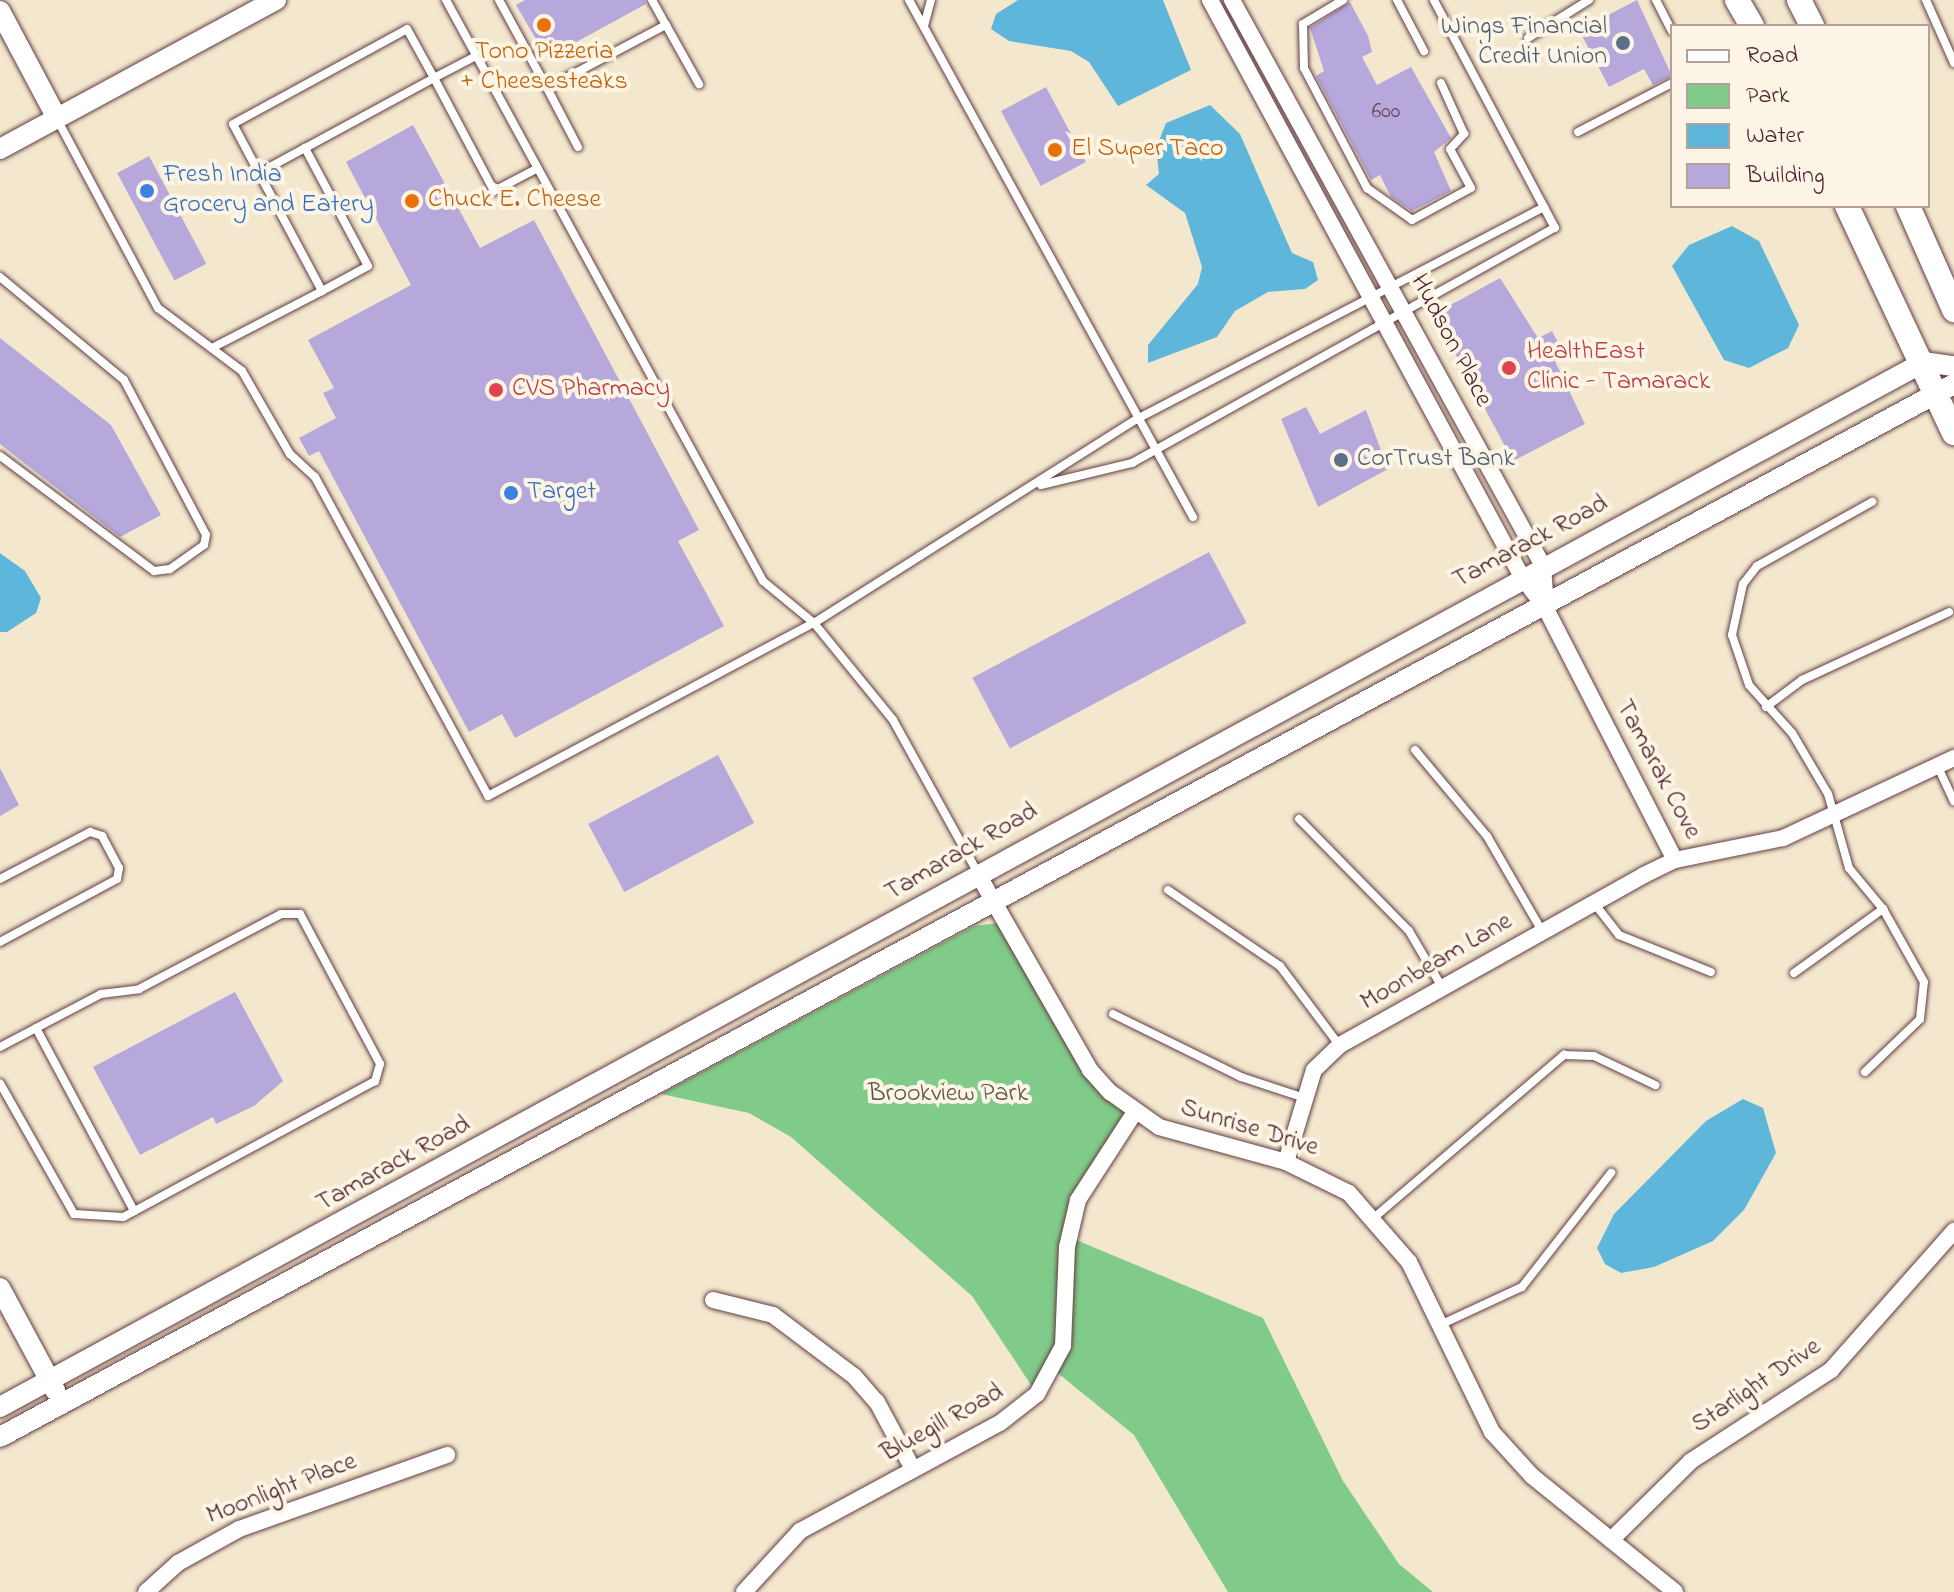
<!DOCTYPE html>
<html>
<head>
<meta charset="utf-8">
<style>
  body { margin:0 }
  #map { position:relative; width:1954px; height:1592px; overflow:hidden; background:#f3e8ce; font-family:"Indie Flower",sans-serif }
  div>[style] { position:absolute }
  [style*='--x'] { left:calc(var(--x)*1px); top:calc(var(--y)*1px); width:calc(var(--w)*1px); rotate:calc(var(--a)*1deg) }
  .green>* { inset:0; background:#80cb89 }
  .water>* { inset:0; background:#5eb7db }
  .building>* { inset:0; background:#b6a8db; transform-origin:0 0 }
  .roads { filter:drop-shadow(0 0 2px #633d43) drop-shadow(0 0 2px #633d43) }
  .service>* { height:8px; margin:-4px; padding:0 4px; transform-origin:4px; border-radius:4px; background:#fff }
  .minor>* { height:16px; margin:-8px; padding:0 8px; transform-origin:8px; border-radius:8px; background:#fff }
  .tertiary>* { height:20px; margin:-10px; padding:0 10px; transform-origin:10px; border-radius:10px; background:#fff }
  .secondary>* { height:24px; margin:-12px; padding:0 12px; transform-origin:12px; border-radius:12px; background:#fff }
  .dots>* { width:22px; height:22px; translate:-50% -50%; box-sizing:border-box; border:4px solid #fcf5e5; border-radius:50% }
  span { translate:-50% -50%; white-space:nowrap; text-align:center; line-height:1.15; -webkit-text-stroke:8px #fcf5e5; paint-order:stroke }
  .number-label { font-size:22px; color:#654157 }
  .number-label span { -webkit-text-stroke-width:0 }
  .service-label { font-size:26px; color:#4e5e75 }
  .right { translate:-100% -50%; text-align:right }
  .left { translate:0 -50%; text-align:left }
  .food-label { font-size:26px; color:#c56008 }
  .shop-label { font-size:26px; color:#366cbe }
  .street-label { font-size:26px; color:#4a1f2b }
  .health-label { font-size:26px; color:#be3a42 }
  .park-label { font-size:26px; color:#5a5347 }
  .legend { position:absolute; left:1670px; top:24px; width:260px; height:184px; box-sizing:border-box; background:#fcf5e5; border:2px solid #b59f9b; margin:0; padding:10px 14px; list-style:none; font-size:24px; color:#4a1f2b }
  .legend li { display:flex; align-items:center; gap:16px; height:40px }
  .legend b { width:40px; border:2px solid #b59f9b }
</style>
</head>
<body>
<div id="map">
  <div class="green">
    <div style="clip-path:polygon(1008px 922px,1076px 1047px,1135px 1112px,1089px 1181px,1069px 1237px,1263px 1318px,1343px 1481px,1399px 1564px,1433px 1592px,1228px 1592px,1134px 1435px,1054px 1370px,1037px 1394px,972px 1296px,791px 1137px,749px 1113px,661px 1094px,974px 926px)"></div>
  </div>
  <div class="water">
    <div style="clip-path:polygon(1018px 0,1163px 0,1191px 70px,1118px 106px,1089px 62px,1071px 51px,1009px 41px,991px 29px,996px 14px)"></div>
    <div style="clip-path:polygon(1210px 105px,1240px 134px,1292px 253px,1313px 262px,1318px 280px,1305px 289px,1268px 292px,1235px 311px,1217px 337px,1148px 363px,1148px 345px,1198px 284px,1202px 267px,1185px 213px,1146px 185px,1159px 174px,1156px 148px,1166px 123px)"></div>
    <div style="clip-path:polygon(1732px 226px,1759px 241px,1799px 325px,1788px 348px,1749px 368px,1724px 360px,1672px 266px,1689px 245px)"></div>
    <div style="clip-path:polygon(0 553px,25px 571px,41px 598px,36px 613px,7px 632px,0 632px)"></div>
    <div style="clip-path:polygon(1743px 1099px,1763px 1108px,1776px 1153px,1744px 1210px,1713px 1241px,1654px 1267px,1621px 1273px,1605px 1264px,1597px 1248px,1614px 1214px,1706px 1121px)"></div>
  </div>
  <div class="building">
    <div style="clip-path:polygon(525px 0,645px 0,646px 4px,547px 58px,516px 5px)"></div>
    <div style="clip-path:polygon(1637px 0,1672px 76px,1653px 85px,1644px 69px,1609px 87px,1579px 30px)"></div>
    <div style="clip-path:polygon(1350px 2px,1368px 36px,1372px 52px,1362px 57px,1377px 85px,1411px 67px,1451px 138px,1434px 152px,1451px 191px,1412px 211px,1391px 197px,1380px 175px,1371px 180px,1316px 76px,1324px 71px,1310px 28px)"></div>
    <div style="left:1046px;top:87px;width:85px;height:51px;rotate:62deg"></div>
    <div style="clip-path:polygon(413px 125px,480px 248px,534px 220px,699px 530px,678px 541px,724px 626px,515px 738px,502px 714px,469px 732px,319px 451px,309px 456px,299px 438px,336px 418px,323px 393px,334px 388px,308px 340px,411px 285px,346px 162px)"></div>
    <div style="left:149px;top:156px;width:122px;height:36px;rotate:62deg"></div>
    <div style="clip-path:polygon(1500px 278px,1538px 338px,1552px 331px,1564px 354px,1554px 359px,1585px 424px,1513px 461px,1434px 314px)"></div>
    <div style="clip-path:polygon(0 338px,111px 425px,161px 515px,120px 537px,0 444px)"></div>
    <div style="clip-path:polygon(1306px 407px,1320px 434px,1366px 410px,1388px 469px,1318px 507px,1281px 419px)"></div>
    <div style="left:1209px;top:552px;width:80px;height:268px;rotate:62deg"></div>
    <div style="left:718px;top:755px;width:77px;height:147px;rotate:62deg"></div>
    <div style="clip-path:polygon(0 768px,19px 805px,0 816px)"></div>
    <div style="clip-path:polygon(235px 992px,283px 1081px,254px 1106px,216px 1124px,213px 1117px,140px 1155px,93px 1067px)"></div>
  </div>
  <div class="roads">
    <div class="service">
      <div style="--x:446;--y:0;--w:662;--a:61.38"></div>
      <div style="--x:763;--y:581;--w:66;--a:39.5"></div>
      <div style="--x:814;--y:623;--w:125;--a:50.8"></div>
      <div style="--x:893;--y:720;--w:177;--a:61"></div>
      <div style="--x:499;--y:0;--w:100;--a:61.4"></div>
      <div style="--x:652;--y:0;--w:29;--a:61"></div>
      <div style="--x:909;--y:0;--w:590;--a:61.22"></div>
      <div style="--x:1343;--y:0;--w:47;--a:149"></div>
      <div style="--x:1303;--y:24;--w:44;--a:88.7"></div>
      <div style="--x:1304;--y:68;--w:136;--a:62.3"></div>
      <div style="--x:1367;--y:188;--w:55;--a:35.4"></div>
      <div style="--x:1412;--y:220;--w:67;--a:-28.5"></div>
      <div style="--x:1471;--y:188;--w:44;--a:-118.3"></div>
      <div style="--x:1450;--y:149;--w:21;--a:-47"></div>
      <div style="--x:1464;--y:134;--w:56;--a:-114.3"></div>
      <div style="--x:1397;--y:0;--w:58;--a:62.1"></div>
      <div style="--x:1656;--y:0;--w:35;--a:63"></div>
      <div style="--x:1926;--y:0;--w:69;--a:66"></div>
      <div style="--x:924;--y:26;--w:27;--a:-75"></div>
      <div style="--x:1528;--y:38;--w:72;--a:-31.9"></div>
      <div style="--x:476;--y:56;--w:47;--a:152.4"></div>
      <div style="--x:434;--y:78;--w:147;--a:151.5"></div>
      <div style="--x:305;--y:148;--w:52;--a:151.5"></div>
      <div style="--x:259;--y:173;--w:55;--a:-118"></div>
      <div style="--x:233;--y:124;--w:198;--a:-28.6"></div>
      <div style="--x:407;--y:29;--w:56;--a:61.1"></div>
      <div style="--x:434;--y:78;--w:128;--a:62"></div>
      <div style="--x:494;--y:191;--w:47;--a:-27.6"></div>
      <div style="--x:57;--y:119;--w:214;--a:61.9"></div>
      <div style="--x:158;--y:308;--w:105;--a:36.9"></div>
      <div style="--x:242;--y:371;--w:96;--a:60"></div>
      <div style="--x:290;--y:454;--w:34;--a:43"></div>
      <div style="--x:315;--y:477;--w:363;--a:61.5"></div>
      <div style="--x:488;--y:796;--w:369;--a:-28"></div>
      <div style="--x:814;--y:623;--w:382;--a:-32.3"></div>
      <div style="--x:1137;--y:419;--w:459;--a:-27.5"></div>
      <div style="--x:1578;--y:132;--w:106;--a:-27.5"></div>
      <div style="--x:578;--y:147;--w:67;--a:-117.7"></div>
      <div style="--x:547;--y:88;--w:135;--a:-27.9"></div>
      <div style="--x:666;--y:25;--w:68;--a:60.8"></div>
      <div style="--x:259;--y:173;--w:134;--a:61.9"></div>
      <div style="--x:322;--y:291;--w:52;--a:-28.5"></div>
      <div style="--x:368;--y:266;--w:134;--a:-118.1"></div>
      <div style="--x:0;--y:277;--w:161;--a:39.7"></div>
      <div style="--x:124;--y:380;--w:175;--a:62.1"></div>
      <div style="--x:206;--y:535;--w:10;--a:101"></div>
      <div style="--x:204;--y:545;--w:42;--a:144.8"></div>
      <div style="--x:170;--y:569;--w:16;--a:173"></div>
      <div style="--x:154;--y:571;--w:192;--a:-143.2"></div>
      <div style="--x:212;--y:348;--w:124;--a:-27.4"></div>
      <div style="--x:1041;--y:485;--w:94;--a:-13.6"></div>
      <div style="--x:1132;--y:463;--w:484;--a:-29.1"></div>
      <div style="--x:1555;--y:228;--w:258;--a:-118"></div>
      <div style="--x:1766;--y:707;--w:45;--a:-36.9"></div>
      <div style="--x:1802;--y:680;--w:162;--a:-24.8"></div>
      <div style="--x:1415;--y:750;--w:112;--a:50.1"></div>
      <div style="--x:1487;--y:836;--w:110;--a:59.9"></div>
      <div style="--x:1937;--y:765;--w:40;--a:65"></div>
      <div style="--x:1299;--y:819;--w:157;--a:45.5"></div>
      <div style="--x:1409;--y:931;--w:65;--a:59.5"></div>
      <div style="--x:0;--y:879;--w:102;--a:-27.6"></div>
      <div style="--x:90;--y:832;--w:13;--a:18"></div>
      <div style="--x:102;--y:836;--w:36;--a:62"></div>
      <div style="--x:119;--y:868;--w:11;--a:100"></div>
      <div style="--x:117;--y:879;--w:133;--a:151.7"></div>
      <div style="--x:1168;--y:890;--w:135;--a:34.2"></div>
      <div style="--x:1280;--y:966;--w:99;--a:53.2"></div>
      <div style="--x:1594;--y:903;--w:41;--a:52"></div>
      <div style="--x:1619;--y:935;--w:99;--a:21.9"></div>
      <div style="--x:1794;--y:973;--w:110;--a:-35.7"></div>
      <div style="--x:1113;--y:1014;--w:143;--a:26.2"></div>
      <div style="--x:1241;--y:1077;--w:67;--a:18.2"></div>
      <div style="--x:36;--y:1028;--w:208;--a:61.8"></div>
      <div style="--x:0;--y:1047;--w:114;--a:-27.7"></div>
      <div style="--x:101;--y:994;--w:38;--a:-7"></div>
      <div style="--x:139;--y:989;--w:161;--a:-27.8"></div>
      <div style="--x:281;--y:914;--w:19;--a:0"></div>
      <div style="--x:300;--y:914;--w:170;--a:61.9"></div>
      <div style="--x:380;--y:1064;--w:18;--a:106"></div>
      <div style="--x:375;--y:1081;--w:286;--a:151.6"></div>
      <div style="--x:123;--y:1217;--w:49;--a:-176.5"></div>
      <div style="--x:74;--y:1214;--w:150;--a:-119.5"></div>
      <div style="--x:1865;--y:1072;--w:76;--a:-43.9"></div>
      <div style="--x:1920;--y:1019;--w:37;--a:-84"></div>
      <div style="--x:1924;--y:982;--w:84;--a:-119.3"></div>
      <div style="--x:1883;--y:909;--w:53;--a:-129.7"></div>
      <div style="--x:1849;--y:868;--w:77;--a:-105.8"></div>
      <div style="--x:1828;--y:794;--w:71;--a:-120.5"></div>
      <div style="--x:1792;--y:733;--w:64;--a:-131.9"></div>
      <div style="--x:1749;--y:685;--w:53;--a:-108.8"></div>
      <div style="--x:1732;--y:635;--w:52;--a:-77.8"></div>
      <div style="--x:1743;--y:584;--w:23;--a:-52"></div>
      <div style="--x:1757;--y:566;--w:132;--a:-29.1"></div>
      <div style="--x:1376;--y:1216;--w:248;--a:-40.6"></div>
      <div style="--x:1564;--y:1055;--w:30;--a:2"></div>
      <div style="--x:1594;--y:1056;--w:68;--a:25.4"></div>
      <div style="--x:1440;--y:1325;--w:90;--a:-24.9"></div>
      <div style="--x:1522;--y:1287;--w:145;--a:-52"></div>
    </div>
    <div class="minor">
      <div style="--x:1210;--y:0;--w:656;--a:61.6"></div>
      <div style="--x:1522;--y:577;--w:40;--a:53"></div>
      <div style="--x:1546;--y:609;--w:282;--a:62.8"></div>
      <div style="--x:1232;--y:0;--w:646;--a:61.21"></div>
      <div style="--x:1543;--y:566;--w:41;--a:85.8"></div>
      <div style="--x:979;--y:876;--w:224;--a:60.2"></div>
      <div style="--x:1090;--y:1070;--w:30;--a:48"></div>
      <div style="--x:1110;--y:1092;--w:60;--a:35.5"></div>
      <div style="--x:1159;--y:1127;--w:132;--a:15.4"></div>
      <div style="--x:1286;--y:1162;--w:70;--a:26.2"></div>
      <div style="--x:1349;--y:1193;--w:91;--a:49"></div>
      <div style="--x:1409;--y:1262;--w:189;--a:64"></div>
      <div style="--x:1492;--y:1432;--w:59;--a:47.7"></div>
      <div style="--x:1532;--y:1476;--w:184;--a:39"></div>
      <div style="--x:1286;--y:1162;--w:96;--a:-73.1"></div>
      <div style="--x:1314;--y:1070;--w:36;--a:-44"></div>
      <div style="--x:1340;--y:1045;--w:348;--a:-29.2"></div>
      <div style="--x:1644;--y:875;--w:34;--a:-26"></div>
      <div style="--x:1675;--y:860;--w:110;--a:-11.5"></div>
      <div style="--x:1783;--y:838;--w:189;--a:-25.1"></div>
      <div style="--x:713;--y:1300;--w:62;--a:14"></div>
      <div style="--x:773;--y:1315;--w:101;--a:37"></div>
      <div style="--x:854;--y:1376;--w:35;--a:49"></div>
      <div style="--x:877;--y:1402;--w:76;--a:61.8"></div>
      <div style="--x:1611;--y:1540;--w:112;--a:-44.6"></div>
      <div style="--x:1691;--y:1461;--w:167;--a:-33"></div>
      <div style="--x:1831;--y:1370;--w:186;--a:-48.5"></div>
      <div style="--x:146;--y:1592;--w:43;--a:-42.2"></div>
      <div style="--x:178;--y:1563;--w:70;--a:-29.1"></div>
      <div style="--x:239;--y:1529;--w:221;--a:-19.6"></div>
      <div style="--x:744;--y:1592;--w:83;--a:-47.4"></div>
      <div style="--x:800;--y:1531;--w:227;--a:-28.4"></div>
      <div style="--x:1000;--y:1423;--w:47;--a:-38.1"></div>
      <div style="--x:1037;--y:1394;--w:55;--a:-61.6"></div>
      <div style="--x:1063;--y:1346;--w:99;--a:-87.7"></div>
      <div style="--x:1067;--y:1247;--w:48;--a:-76.8"></div>
      <div style="--x:1078;--y:1200;--w:105;--a:-57.1"></div>
    </div>
    <div class="tertiary">
      <div style="--x:0;--y:11;--w:121;--a:62"></div>
      <div style="--x:0;--y:149;--w:314;--a:-28.4"></div>
      <div style="--x:0;--y:1288;--w:116;--a:61.7"></div>
      <div style="--x:0;--y:1407;--w:2189;--a:-28.51"></div>
      <div style="--x:1924;--y:362;--w:30;--a:8"></div>
      <div style="--x:0;--y:1437;--w:2220;--a:-28.32"></div>
    </div>
    <div class="secondary">
      <div style="--x:1737;--y:0;--w:30;--a:60"></div>
      <div style="--x:1799;--y:0;--w:29;--a:63"></div>
      <div style="--x:1847;--y:206;--w:251;--a:64.8"></div>
      <div style="--x:1908;--y:206;--w:114;--a:66.1"></div>
    </div>
  </div>
  <div class="dots">
    <div style="left:544px;top:25px;background:#e8710a"></div>
    <div style="left:1623px;top:43px;background:#5c6f8a"></div>
    <div style="left:1055px;top:150px;background:#e8710a"></div>
    <div style="left:147px;top:191px;background:#3f7fe0"></div>
    <div style="left:412px;top:201px;background:#e8710a"></div>
    <div style="left:1509px;top:368px;background:#e0444e"></div>
    <div style="left:496px;top:390px;background:#e0444e"></div>
    <div style="left:1341px;top:460px;background:#5c6f8a"></div>
    <div style="left:511px;top:493px;background:#3f7fe0"></div>
  </div>
  <div class="number-label">
    <span style="left:1386px;top:113px">600</span>
  </div>
  <div class="service-label">
    <span class="right" style="left:1607px;top:43px">Wings Financial<br>Credit Union</span>
    <span class="left" style="left:1357px;top:460px">CorTrust Bank</span>
  </div>
  <div class="food-label">
    <span style="left:544px;top:68px">Tono Pizzeria<br>+ Cheesesteaks</span>
    <span class="left" style="left:1071px;top:150px">El Super Taco</span>
    <span class="left" style="left:428px;top:201px">Chuck E. Cheese</span>
  </div>
  <div class="shop-label">
    <span class="left" style="left:163px;top:191px">Fresh India<br>Grocery and Eatery</span>
    <span class="left" style="left:527px;top:493px">Target</span>
  </div>
  <div class="street-label">
    <span style="left:1450px;top:341px;rotate:62deg">Hudson Place</span>
    <span style="left:1531px;top:543px;rotate:-28deg">Tamarack Road</span>
    <span style="left:1657px;top:770px;rotate:62deg">Tamarak Cove</span>
    <span style="left:962px;top:853px;rotate:-30deg">Tamarack Road</span>
    <span style="left:1437px;top:963px;rotate:-30deg">Moonbeam Lane</span>
    <span style="left:1249px;top:1129px;rotate:17deg">Sunrise Drive</span>
    <span style="left:394px;top:1165px;rotate:-29deg">Tamarack Road</span>
    <span style="left:1757px;top:1387px;rotate:-34deg">Starlight Drive</span>
    <span style="left:943px;top:1424px;rotate:-29deg">Bluegill Road</span>
    <span style="left:282px;top:1490px;rotate:-21deg">Moonlight Place</span>
  </div>
  <div class="health-label">
    <span class="left" style="left:1527px;top:368px">HealthEast<br>Clinic - Tamarack</span>
    <span class="left" style="left:512px;top:390px">CVS Pharmacy</span>
  </div>
  <div class="park-label">
    <span style="left:948px;top:1095px">Brookview Park</span>
  </div>
  <ul class="legend">
  <li><b style="height:10px;background:#fff"></b>Road</li>
  <li><b style="height:22px;background:#80cb89"></b>Park</li>
  <li><b style="height:22px;background:#5eb7db"></b>Water</li>
  <li><b style="height:22px;background:#b6a8db"></b>Building</li>
  </ul>
</div>
</body>
</html>
